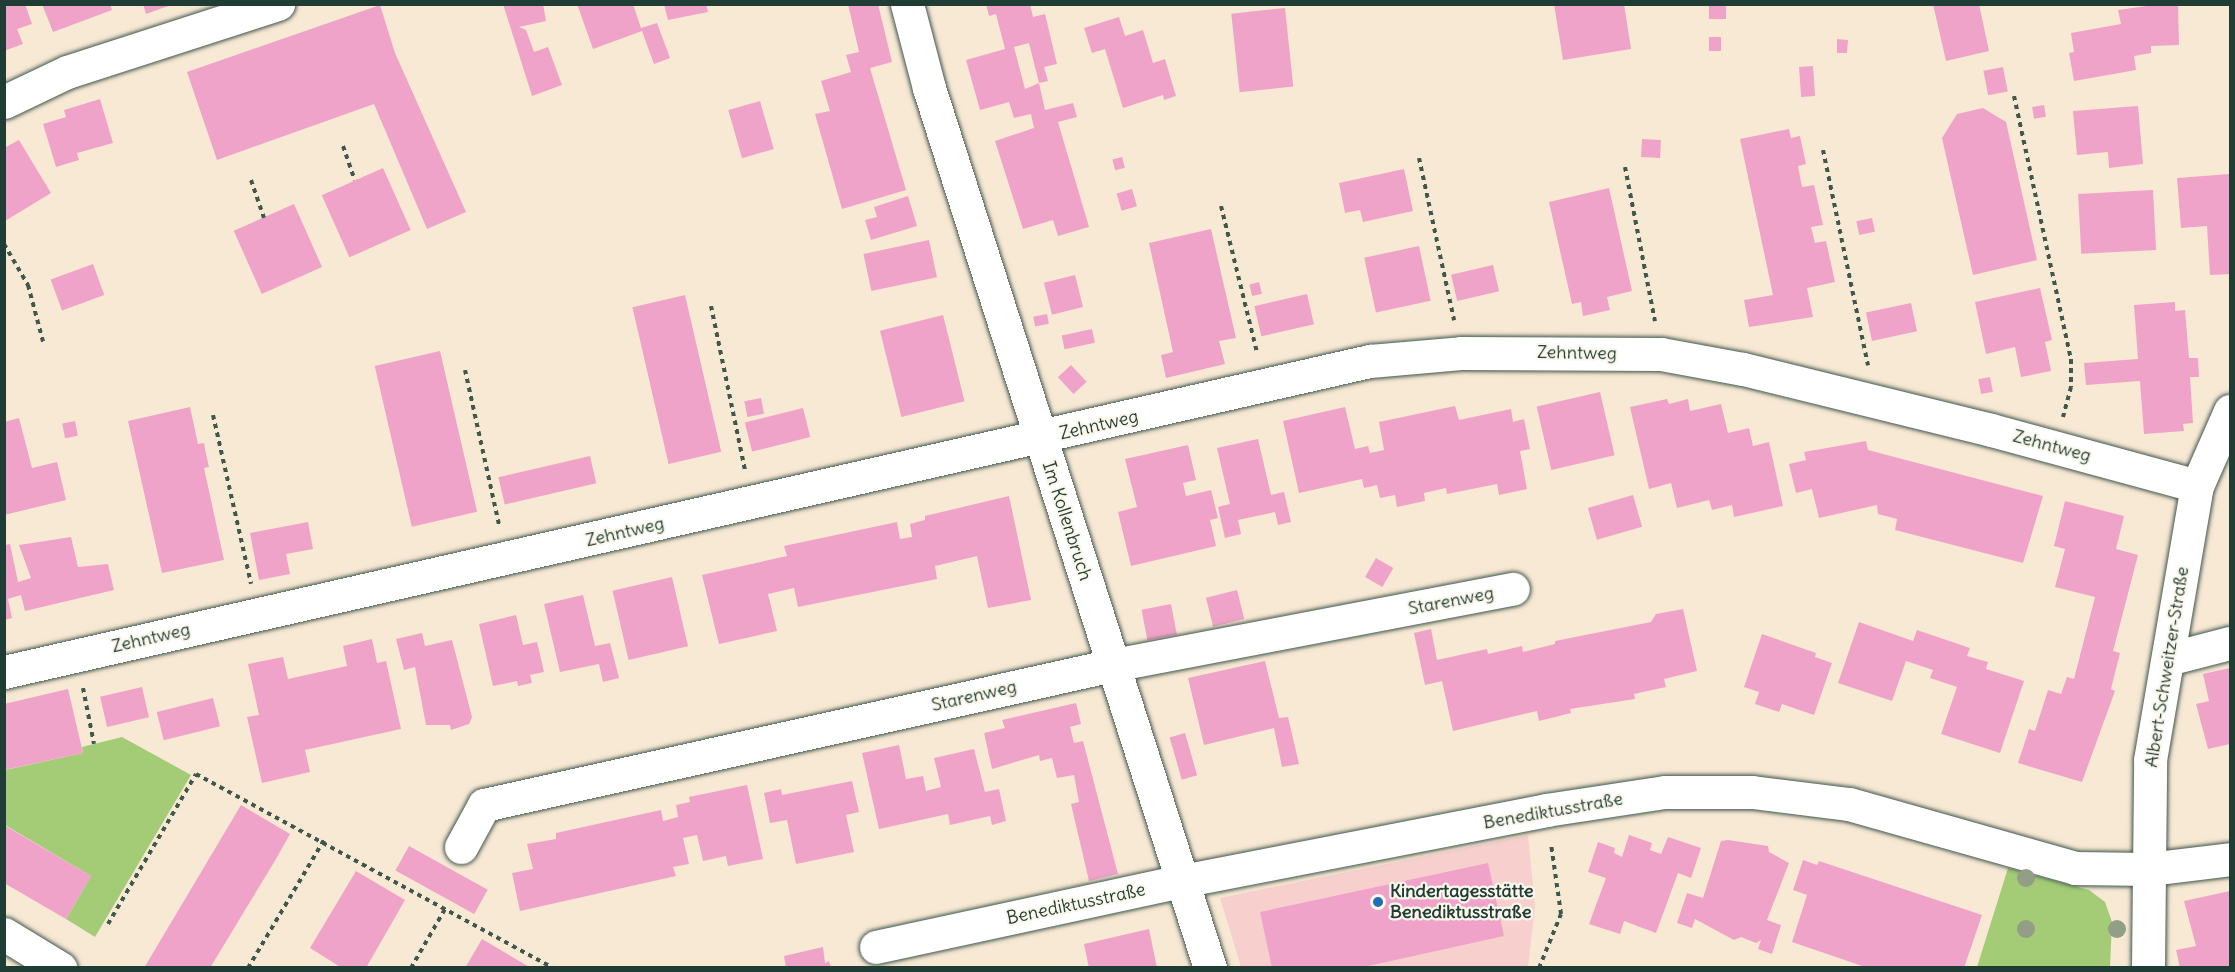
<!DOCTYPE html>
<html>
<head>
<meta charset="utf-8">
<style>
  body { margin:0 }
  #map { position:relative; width:2235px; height:972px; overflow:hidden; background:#f8e9d5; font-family:Delius,sans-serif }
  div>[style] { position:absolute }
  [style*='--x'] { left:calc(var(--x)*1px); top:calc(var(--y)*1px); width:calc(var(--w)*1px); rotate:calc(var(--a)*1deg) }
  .built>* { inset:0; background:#f7d0cd }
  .green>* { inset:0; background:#a4cc77 }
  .building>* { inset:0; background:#f0a3c8; transform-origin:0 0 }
  .path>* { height:4px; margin-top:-2px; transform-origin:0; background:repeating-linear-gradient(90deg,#40574c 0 4.5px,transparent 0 9px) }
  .roads { filter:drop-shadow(0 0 2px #40574c) drop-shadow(0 0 2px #40574c) }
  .minor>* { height:33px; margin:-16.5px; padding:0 16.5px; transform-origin:16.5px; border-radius:16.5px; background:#fff }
  .trees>* { width:18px; height:18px; margin:-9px; border-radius:50%; background:#939e86 }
  .dots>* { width:16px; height:16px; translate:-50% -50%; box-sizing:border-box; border:3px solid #fbf7ec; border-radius:50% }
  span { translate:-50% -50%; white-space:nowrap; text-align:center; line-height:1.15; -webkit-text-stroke:4.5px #fbf7ec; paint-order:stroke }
  .street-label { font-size:18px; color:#1f3d34 }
  .poi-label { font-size:18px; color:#1f3d34; font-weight:700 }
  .left { translate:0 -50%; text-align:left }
  .frame { position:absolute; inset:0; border:6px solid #1f3d34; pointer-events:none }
</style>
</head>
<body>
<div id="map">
  <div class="built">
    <div style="clip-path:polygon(1528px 835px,1535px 906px,1528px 967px,1241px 967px,1220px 898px)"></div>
  </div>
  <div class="green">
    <div style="clip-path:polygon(122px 737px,191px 775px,95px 937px,66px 919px,91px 876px,5px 825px,5px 770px,83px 753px,82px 747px)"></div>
    <div style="clip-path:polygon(2008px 868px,2089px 890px,2105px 902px,2112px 922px,2110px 967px,1977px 967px)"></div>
  </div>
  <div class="building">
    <div style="clip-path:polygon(4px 4px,25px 4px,32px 24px,17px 29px,23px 44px,4px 51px)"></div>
    <div style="clip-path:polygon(42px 4px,110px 4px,112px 10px,53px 32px)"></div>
    <div style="clip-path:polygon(143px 4px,171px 4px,171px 5px,146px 14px)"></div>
    <div style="clip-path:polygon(503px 4px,543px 4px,546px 21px,519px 27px,526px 30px,534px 52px,548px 47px,562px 85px,532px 96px)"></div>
    <div style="clip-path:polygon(577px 4px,633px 4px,641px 28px,657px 23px,670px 58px,654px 64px,642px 31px,593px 49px)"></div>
    <div style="clip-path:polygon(664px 4px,706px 4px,708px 12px,668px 20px)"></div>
    <div style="clip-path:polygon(848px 4px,878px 4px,892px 62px,870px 68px,906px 190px,842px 209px,815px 114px,830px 111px,821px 81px,851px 72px,846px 55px,859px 52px)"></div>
    <div style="clip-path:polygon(986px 4px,1030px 4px,1033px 17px,1045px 14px,1057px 64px,1044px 67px,1048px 81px,1039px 83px,1029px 43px,1014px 47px,1025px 89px,1039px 83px,1045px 110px,1073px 103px,1077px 117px,1058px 122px,1089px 227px,1058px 236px,1053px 220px,1023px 229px,995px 141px,1034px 128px,1031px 114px,1014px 118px,1009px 102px,980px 110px,966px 60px,1005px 49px,996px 14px,989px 16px)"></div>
    <div style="clip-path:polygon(1554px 4px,1624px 4px,1631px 49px,1563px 60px)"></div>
    <div style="left:1709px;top:4px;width:17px;height:15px"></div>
    <div style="clip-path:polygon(1933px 4px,1979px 4px,1989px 51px,1946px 61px)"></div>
    <div style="clip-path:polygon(2161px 4px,2178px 4px,2179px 45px,2151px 46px,2151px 53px,2134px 56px,2136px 70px,2074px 81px,2069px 53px,2074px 52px,2071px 33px,2121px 24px,2118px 10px)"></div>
    <div style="clip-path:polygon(380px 5px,395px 53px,466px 212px,427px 229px,374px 104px,217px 160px,187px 72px)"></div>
    <div style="left:1285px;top:8px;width:79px;height:54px;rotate:84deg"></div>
    <div style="clip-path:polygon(1119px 17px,1125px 36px,1143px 30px,1153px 63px,1165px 59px,1176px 96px,1164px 100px,1163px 95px,1123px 108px,1105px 49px,1092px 53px,1084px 28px)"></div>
    <div style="left:1709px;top:37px;width:12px;height:14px"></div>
    <div style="clip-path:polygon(1837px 39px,1848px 40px,1847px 53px,1837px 53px)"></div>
    <div style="left:1813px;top:66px;width:30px;height:14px;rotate:86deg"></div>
    <div style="left:2003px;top:67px;width:25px;height:20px;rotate:79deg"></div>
    <div style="clip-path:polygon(100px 99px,113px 143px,77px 153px,79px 160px,56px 167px,43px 124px,66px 117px,64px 110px)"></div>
    <div style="left:760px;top:101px;width:50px;height:33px;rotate:74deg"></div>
    <div style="left:2044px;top:105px;width:12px;height:12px;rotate:81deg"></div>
    <div style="clip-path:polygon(2138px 106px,2143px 164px,2109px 168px,2108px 152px,2077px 155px,2073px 111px)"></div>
    <div style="clip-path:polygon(1983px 108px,2006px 122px,2037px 260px,1973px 275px,1942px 138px,1957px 114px)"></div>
    <div style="clip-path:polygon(1789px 129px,1791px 138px,1800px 136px,1806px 164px,1798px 166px,1802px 187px,1814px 185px,1823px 225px,1811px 227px,1815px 243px,1826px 241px,1835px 282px,1807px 288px,1813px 317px,1749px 327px,1744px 300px,1773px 295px,1740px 139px)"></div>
    <div style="left:1642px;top:139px;width:19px;height:18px;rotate:3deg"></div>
    <div style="clip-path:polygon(19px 140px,51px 193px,5px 221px,4px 148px)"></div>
    <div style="left:1122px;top:157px;width:11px;height:10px;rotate:75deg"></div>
    <div style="left:383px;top:168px;width:68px;height:67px;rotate:66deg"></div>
    <div style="clip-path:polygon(1404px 169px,1413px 211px,1363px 222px,1360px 210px,1345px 213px,1339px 183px)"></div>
    <div style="clip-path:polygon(2230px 174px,2230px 274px,2210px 275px,2207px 226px,2181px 228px,2177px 178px)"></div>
    <div style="clip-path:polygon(1609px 188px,1632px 291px,1607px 297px,1610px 310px,1583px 316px,1581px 302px,1572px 304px,1549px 202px)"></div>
    <div style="left:1132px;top:189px;width:18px;height:16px;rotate:74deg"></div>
    <div style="left:2153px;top:190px;width:60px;height:75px;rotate:87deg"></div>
    <div style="clip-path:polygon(908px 196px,917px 226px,871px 240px,865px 220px,877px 217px,874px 207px)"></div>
    <div style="left:294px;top:204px;width:69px;height:66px;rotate:66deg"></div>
    <div style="left:1872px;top:218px;width:14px;height:16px;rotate:78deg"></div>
    <div style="clip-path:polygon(1211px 229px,1236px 338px,1219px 341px,1225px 364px,1166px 378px,1161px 355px,1173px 352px,1149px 243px)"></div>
    <div style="left:929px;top:240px;width:38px;height:67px;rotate:78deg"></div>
    <div style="left:1419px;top:246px;width:56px;height:56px;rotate:78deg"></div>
    <div style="left:93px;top:264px;width:33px;height:45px;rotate:70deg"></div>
    <div style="left:1493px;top:265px;width:27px;height:43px;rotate:77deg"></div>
    <div style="left:1075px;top:275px;width:33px;height:32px;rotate:76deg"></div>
    <div style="left:1259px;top:282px;width:12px;height:10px;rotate:76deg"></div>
    <div style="clip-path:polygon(2040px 288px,2052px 340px,2045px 342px,2051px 371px,2021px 377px,2015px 347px,1986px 354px,1975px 302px)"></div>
    <div style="left:1307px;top:294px;width:31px;height:54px;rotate:77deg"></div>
    <div style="left:685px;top:295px;width:161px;height:54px;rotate:77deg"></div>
    <div style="clip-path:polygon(2175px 302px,2175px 311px,2185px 310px,2189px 358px,2198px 358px,2199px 377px,2190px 377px,2193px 423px,2183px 424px,2184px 431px,2144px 434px,2140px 381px,2086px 385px,2084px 363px,2138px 359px,2134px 305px)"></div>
    <div style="left:1911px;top:303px;width:29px;height:46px;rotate:78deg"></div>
    <div style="left:1047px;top:314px;width:10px;height:14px;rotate:79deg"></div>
    <div style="left:943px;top:315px;width:89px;height:65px;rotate:76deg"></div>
    <div style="left:1092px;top:329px;width:14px;height:31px;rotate:78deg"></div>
    <div style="left:440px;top:351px;width:165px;height:67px;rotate:77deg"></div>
    <div style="left:1071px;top:365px;width:23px;height:18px;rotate:47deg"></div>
    <div style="left:1990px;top:377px;width:15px;height:12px;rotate:79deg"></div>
    <div style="left:1600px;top:392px;width:65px;height:65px;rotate:77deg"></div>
    <div style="left:761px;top:398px;width:16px;height:17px;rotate:79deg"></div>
    <div style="clip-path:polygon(1667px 399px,1669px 404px,1688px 399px,1690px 411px,1721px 404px,1728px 433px,1749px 428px,1753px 446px,1769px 442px,1783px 506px,1734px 517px,1732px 505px,1712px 510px,1709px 500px,1677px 508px,1671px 483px,1649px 489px,1630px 407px)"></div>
    <div style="clip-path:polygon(1455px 406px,1459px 420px,1511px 409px,1513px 422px,1524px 419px,1530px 449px,1520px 451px,1527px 489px,1499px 495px,1497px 484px,1447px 494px,1446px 488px,1424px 493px,1425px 501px,1397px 507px,1395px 495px,1380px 498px,1377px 485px,1364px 488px,1362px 479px,1299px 493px,1283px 421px,1345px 407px,1355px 449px,1368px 446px,1370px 453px,1384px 450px,1379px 422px)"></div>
    <div style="clip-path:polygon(190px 407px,198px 444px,204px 443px,206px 454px,209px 467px,204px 468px,224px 560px,162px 573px,128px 421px)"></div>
    <div style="left:803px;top:408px;width:30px;height:60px;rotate:76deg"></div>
    <div style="clip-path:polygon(19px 418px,32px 468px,57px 462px,66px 500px,4px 515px,4px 422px)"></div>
    <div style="left:75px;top:421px;width:15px;height:13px;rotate:79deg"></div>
    <div style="clip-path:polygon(1258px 439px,1271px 495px,1284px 492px,1291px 522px,1278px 525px,1275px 512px,1238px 520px,1241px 534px,1225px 538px,1218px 507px,1230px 504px,1217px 448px)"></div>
    <div style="clip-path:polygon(1866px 441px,1868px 450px,2043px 496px,2023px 563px,1895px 530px,1897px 519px,1878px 514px,1877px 505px,1819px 518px,1812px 489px,1796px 493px,1789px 464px,1806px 460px,1804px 452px)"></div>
    <div style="clip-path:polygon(1188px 445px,1196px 480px,1183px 483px,1186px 496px,1211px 490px,1218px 518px,1210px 520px,1216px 546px,1131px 566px,1118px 512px,1137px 507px,1125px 459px)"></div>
    <div style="left:590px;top:456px;width:28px;height:94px;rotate:77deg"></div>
    <div style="left:1633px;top:495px;width:33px;height:47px;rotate:74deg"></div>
    <div style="clip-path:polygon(1009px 496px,1031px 600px,988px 608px,977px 556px,935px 566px,937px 579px,798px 607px,794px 588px,768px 594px,777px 631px,719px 644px,702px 575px,787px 556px,784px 546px,897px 522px,900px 539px,912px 537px,910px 524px,925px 520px,925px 516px)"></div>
    <div style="clip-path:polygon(2065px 501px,2124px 516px,2116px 549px,2138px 555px,2113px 651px,2120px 653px,2111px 689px,2115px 691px,2082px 782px,2018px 763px,2029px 729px,2035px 731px,2048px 690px,2061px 694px,2067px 677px,2074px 679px,2095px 597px,2055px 587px,2065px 549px,2054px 546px)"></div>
    <div style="clip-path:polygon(308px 522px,313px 549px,286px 554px,290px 574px,259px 580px,250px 533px)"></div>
    <div style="clip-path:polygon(71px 537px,78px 567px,108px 564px,114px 590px,25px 611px,21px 595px,8px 599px,12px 618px,5px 620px,5px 545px,10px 544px,18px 582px,31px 578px,19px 545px)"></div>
    <div style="left:1376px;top:558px;width:20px;height:22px;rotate:30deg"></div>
    <div style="left:672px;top:577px;width:71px;height:61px;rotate:77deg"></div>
    <div style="left:1237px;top:590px;width:30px;height:32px;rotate:76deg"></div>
    <div style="clip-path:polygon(583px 595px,595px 646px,610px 643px,619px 678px,603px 682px,599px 664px,560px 672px,544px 604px)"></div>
    <div style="left:1171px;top:604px;width:31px;height:30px;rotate:79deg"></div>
    <div style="clip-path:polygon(1683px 609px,1697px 671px,1664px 679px,1666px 687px,1634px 694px,1635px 699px,1570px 709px,1571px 713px,1539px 721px,1537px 711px,1453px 731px,1442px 681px,1425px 685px,1414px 633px,1431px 629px,1437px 660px,1487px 649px,1488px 654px,1522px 646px,1523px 652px,1555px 644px,1555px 641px,1651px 622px,1656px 614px)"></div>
    <div style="clip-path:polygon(516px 615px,523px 645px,537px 642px,544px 672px,530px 675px,532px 683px,518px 686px,517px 681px,493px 686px,479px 624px)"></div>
    <div style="clip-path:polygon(1859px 622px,1913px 641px,1917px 630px,1970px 648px,1967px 656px,1988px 662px,1986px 669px,2024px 681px,2000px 753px,1941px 734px,1957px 687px,1930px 678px,1933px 670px,1906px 661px,1892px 701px,1838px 683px)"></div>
    <div style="clip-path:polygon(422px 633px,425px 646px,452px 640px,472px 717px,469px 724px,451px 730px,450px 725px,426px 725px,415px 667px,404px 670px,396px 639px)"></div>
    <div style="clip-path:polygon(1762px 634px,1816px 653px,1815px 657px,1832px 663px,1814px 715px,1782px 704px,1779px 712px,1755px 704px,1759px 692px,1744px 687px)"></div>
    <div style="clip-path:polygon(372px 639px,377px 663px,386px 661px,401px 729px,305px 750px,310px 772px,262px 783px,247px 717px,259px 715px,248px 664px,283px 657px,288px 679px,347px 666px,343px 646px)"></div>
    <div style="clip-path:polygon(1265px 661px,1279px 718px,1288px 717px,1299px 764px,1282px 767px,1274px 728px,1204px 745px,1188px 678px)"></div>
    <div style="clip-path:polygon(2230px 668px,2230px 744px,2208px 749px,2196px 704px,2209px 701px,2203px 674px)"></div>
    <div style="left:142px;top:687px;width:31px;height:43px;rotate:77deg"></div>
    <div style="clip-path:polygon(68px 689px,83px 753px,4px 770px,4px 704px)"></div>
    <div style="left:213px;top:698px;width:29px;height:58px;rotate:76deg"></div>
    <div style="clip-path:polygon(1076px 703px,1081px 724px,1070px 727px,1074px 743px,1083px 741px,1118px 874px,1089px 881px,1071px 804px,1079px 802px,1074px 775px,1057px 778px,1052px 758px,1040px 761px,1039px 755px,992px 769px,984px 733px,1005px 728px,1002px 720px)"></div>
    <div style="left:1185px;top:733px;width:44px;height:16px;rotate:74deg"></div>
    <div style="clip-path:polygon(899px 745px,906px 779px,923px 776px,926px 791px,941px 787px,934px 758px,974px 749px,985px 792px,999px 789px,1006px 821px,992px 825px,990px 816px,950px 825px,948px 814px,879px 829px,862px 753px)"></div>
    <div style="clip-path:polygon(852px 781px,859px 812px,846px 815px,854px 852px,796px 864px,787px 820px,770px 823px,764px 793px,781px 789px,782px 795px)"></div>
    <div style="clip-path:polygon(747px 785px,763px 859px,728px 866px,726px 856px,703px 861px,697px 835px,683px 838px,689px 864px,673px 867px,676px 876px,520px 911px,512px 873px,533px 869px,527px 844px,556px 839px,556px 833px,661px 810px,663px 821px,678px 817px,676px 805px,690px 802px,689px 797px)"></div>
    <div style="clip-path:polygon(241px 805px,290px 834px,276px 859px,210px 968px,144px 968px)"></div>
    <div style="clip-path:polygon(4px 825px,91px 876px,66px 919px,4px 883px)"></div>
    <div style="clip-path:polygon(1629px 835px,1652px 843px,1650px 850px,1661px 854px,1668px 837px,1701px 848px,1691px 878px,1678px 873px,1656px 933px,1624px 921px,1620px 934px,1589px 924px,1606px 878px,1588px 872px,1598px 842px,1615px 848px,1614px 853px,1622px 857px)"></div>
    <div style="clip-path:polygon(1728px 840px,1768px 846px,1769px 852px,1789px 863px,1767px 920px,1781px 925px,1772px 954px,1758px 949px,1761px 940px,1756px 943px,1741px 937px,1734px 940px,1695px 919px,1692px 928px,1677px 923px,1687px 893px,1703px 898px,1721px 841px)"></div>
    <div style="left:409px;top:846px;width:90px;height:28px;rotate:29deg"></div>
    <div style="clip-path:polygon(1803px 860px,1817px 865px,1819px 861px,1982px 915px,1964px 968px,1868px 968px,1792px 942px,1807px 895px,1793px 890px)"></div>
    <div style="clip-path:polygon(1488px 863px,1504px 936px,1359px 968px,1272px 968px,1260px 912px)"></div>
    <div style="clip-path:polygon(356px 871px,405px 900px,366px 968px,342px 968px,310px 948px)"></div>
    <div style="clip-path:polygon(2230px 891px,2230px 968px,2180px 968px,2176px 950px,2196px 946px,2184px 901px)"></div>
    <div style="clip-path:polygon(1149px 929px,1157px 968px,1089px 968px,1084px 944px)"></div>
    <div style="clip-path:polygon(482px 939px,531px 968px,465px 968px)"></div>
    <div style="clip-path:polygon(823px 947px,825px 963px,829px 961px,831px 968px,786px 968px,784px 956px)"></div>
  </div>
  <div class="path">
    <div style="--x:2014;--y:96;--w:269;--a:77.8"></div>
    <div style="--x:2071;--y:359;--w:28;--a:90"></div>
    <div style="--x:2071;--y:387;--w:31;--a:105"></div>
    <div style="--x:343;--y:146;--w:36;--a:71"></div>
    <div style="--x:1823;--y:150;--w:220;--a:78.2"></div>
    <div style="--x:1419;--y:158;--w:166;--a:77.8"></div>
    <div style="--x:1625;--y:167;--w:157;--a:79"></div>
    <div style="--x:251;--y:180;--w:40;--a:71.1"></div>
    <div style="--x:1221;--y:206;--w:151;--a:76.2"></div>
    <div style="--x:4;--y:244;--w:48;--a:59.7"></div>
    <div style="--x:28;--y:285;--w:62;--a:75.1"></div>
    <div style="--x:711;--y:306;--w:167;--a:78.3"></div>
    <div style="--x:465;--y:370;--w:159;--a:77.6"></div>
    <div style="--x:213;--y:415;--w:173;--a:77.3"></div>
    <div style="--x:83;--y:688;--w:57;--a:78.9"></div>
    <div style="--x:108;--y:924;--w:174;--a:-59.6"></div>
    <div style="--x:196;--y:774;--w:407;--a:28.5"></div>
    <div style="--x:248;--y:968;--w:149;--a:-59.3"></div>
    <div style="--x:411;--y:968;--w:68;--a:-60"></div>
    <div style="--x:1539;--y:968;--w:58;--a:-67.8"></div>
    <div style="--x:1561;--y:914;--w:71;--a:-98.1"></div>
  </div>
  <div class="roads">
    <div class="minor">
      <div style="--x:907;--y:4;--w:87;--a:75.3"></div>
      <div style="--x:929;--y:88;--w:924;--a:72.29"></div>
      <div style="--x:4;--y:102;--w:70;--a:-25.5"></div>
      <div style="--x:67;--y:72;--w:222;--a:-17.9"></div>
      <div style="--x:2168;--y:659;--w:64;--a:-14.5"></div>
      <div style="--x:4;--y:672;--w:1401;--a:-12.83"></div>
      <div style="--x:1370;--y:361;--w:91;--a:-5"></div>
      <div style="--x:1461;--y:353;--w:200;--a:0.3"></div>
      <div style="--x:1661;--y:354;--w:83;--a:10.4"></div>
      <div style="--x:1743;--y:369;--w:255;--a:13.8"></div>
      <div style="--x:1991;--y:430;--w:213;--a:15.2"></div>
      <div style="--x:461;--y:847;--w:48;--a:-61.3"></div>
      <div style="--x:484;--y:805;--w:644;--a:-12.55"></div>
      <div style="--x:1113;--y:665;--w:407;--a:-10.8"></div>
      <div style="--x:4;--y:934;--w:66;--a:31.3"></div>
      <div style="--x:876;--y:947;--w:313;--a:-12.2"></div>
      <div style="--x:1182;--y:881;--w:371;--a:-11"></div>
      <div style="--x:1546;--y:810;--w:120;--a:-8.6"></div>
      <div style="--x:1665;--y:792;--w:87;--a:0"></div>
      <div style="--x:1752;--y:792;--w:98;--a:7.1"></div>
      <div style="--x:1849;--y:804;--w:235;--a:15.8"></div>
      <div style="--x:2075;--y:868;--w:74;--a:0.8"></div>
      <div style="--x:2149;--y:869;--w:82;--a:-7"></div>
      <div style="--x:2148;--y:968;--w:208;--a:-89.4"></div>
      <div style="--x:2150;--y:760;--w:278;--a:-80.3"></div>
      <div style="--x:2197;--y:486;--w:82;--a:-66.3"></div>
    </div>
  </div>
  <div class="trees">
    <div style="left:2026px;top:878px"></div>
    <div style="left:2026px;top:929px"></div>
    <div style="left:2117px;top:929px"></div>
  </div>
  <div class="dots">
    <div style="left:1378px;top:902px;background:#1f6fb2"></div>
  </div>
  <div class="street-label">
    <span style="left:1577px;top:353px;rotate:1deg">Zehntweg</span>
    <span style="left:1099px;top:425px;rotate:-13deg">Zehntweg</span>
    <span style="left:2052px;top:446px;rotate:15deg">Zehntweg</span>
    <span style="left:1067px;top:521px;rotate:72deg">Im Kollenbruch</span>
    <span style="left:625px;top:532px;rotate:-13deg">Zehntweg</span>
    <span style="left:1451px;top:601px;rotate:-11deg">Starenweg</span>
    <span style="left:151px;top:638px;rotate:-13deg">Zehntweg</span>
    <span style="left:2167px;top:667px;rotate:-81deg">Albert-Schweitzer-Straße</span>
    <span style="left:974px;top:696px;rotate:-13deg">Starenweg</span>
    <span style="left:1553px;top:811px;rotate:-10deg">Benediktusstraße</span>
    <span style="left:1076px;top:904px;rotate:-12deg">Benediktusstraße</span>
  </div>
  <div class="poi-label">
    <span class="left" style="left:1390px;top:902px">Kindertagesstätte<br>Benediktusstraße</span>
  </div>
  <div class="frame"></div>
</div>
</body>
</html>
